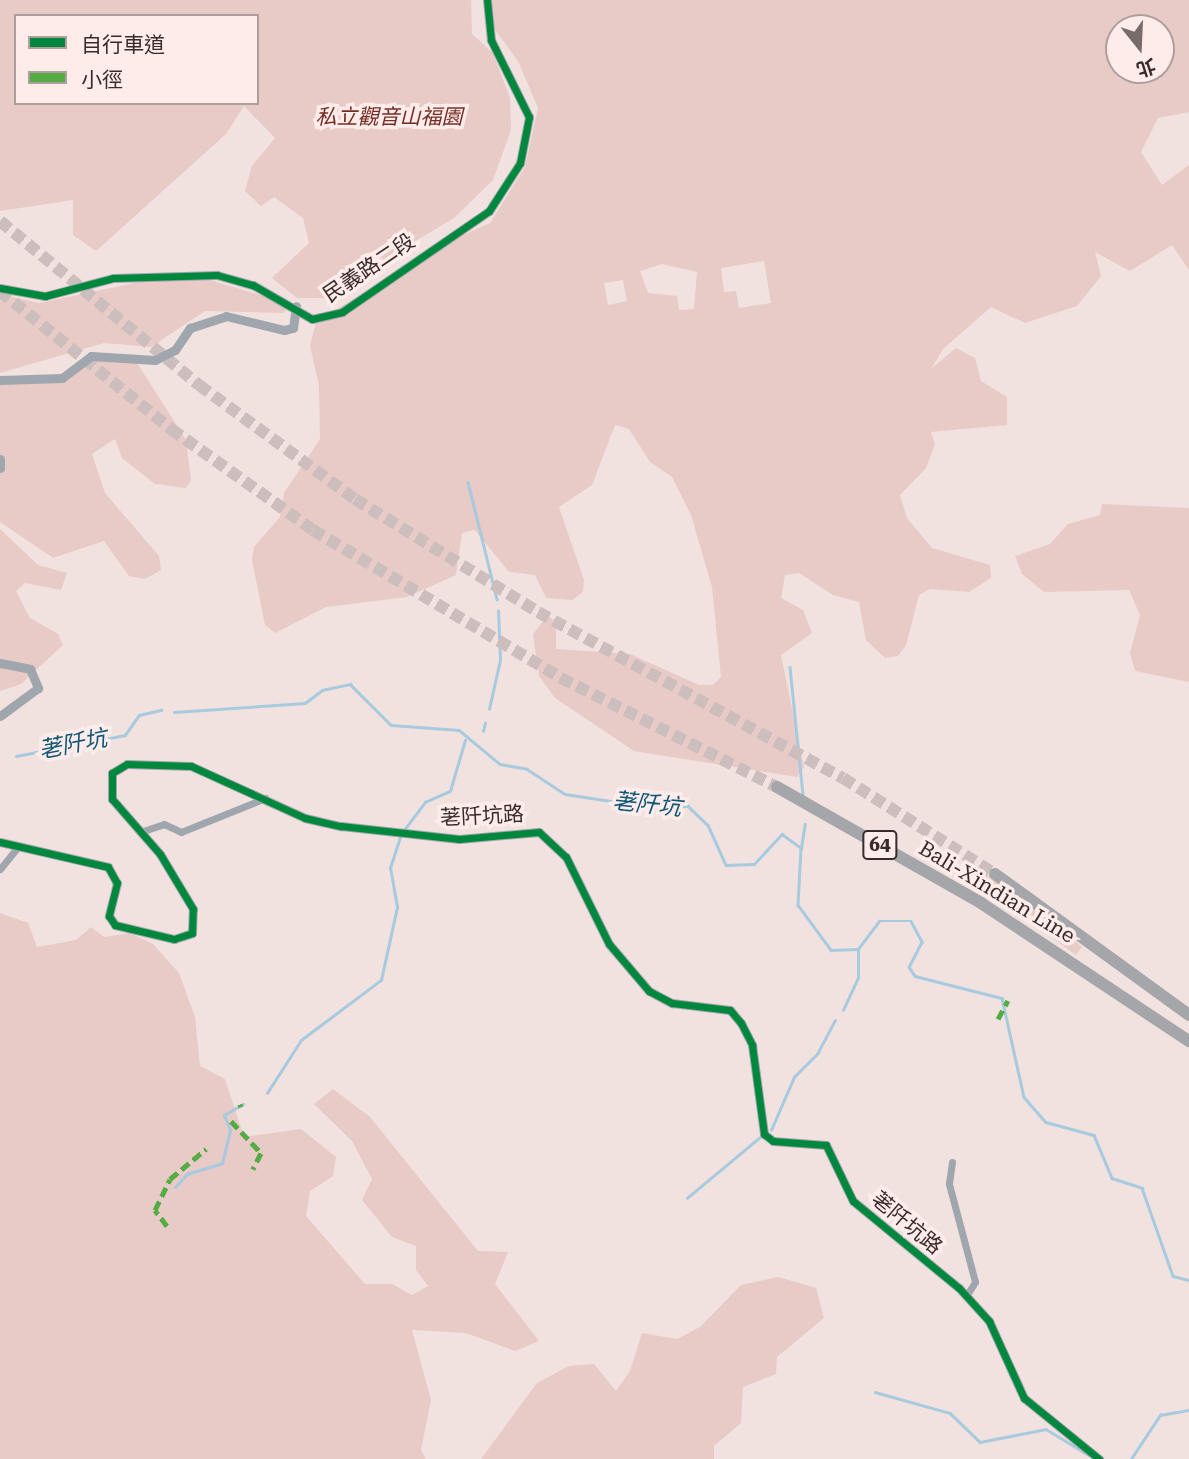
<!DOCTYPE html>
<html>
<head>
<meta charset="utf-8">
<style>
  body { margin:0 }
  #map { position:relative; width:1189px; height:1459px; overflow:hidden; background:#f1e2e0; font-family:"Roboto Serif","Noto Sans TC",serif }
  div>[style] { position:absolute }
  [style*='--x'] { left:calc(var(--x)*1px); top:calc(var(--y)*1px); width:calc(var(--w)*1px); rotate:calc(var(--a)*1deg) }
  .green>* { inset:0; background:#e8cac6 }
  .stream>* { height:2.5px; margin:-1.25px; padding:0 1.25px; transform-origin:1.25px; border-radius:1.25px; background:#a7cadf }
  .trunk-tunnel>* { height:12px; margin-top:-6px; transform-origin:0; background:repeating-linear-gradient(90deg,#ccbebc 0 12px,transparent 0 18px) }
  .minor>* { height:7px; margin:-3.5px; padding:0 3.5px; transform-origin:3.5px; border-radius:3.5px; background:#a0a6ad }
  .tertiary>* { height:9px; margin:-4.5px; padding:0 4.5px; transform-origin:4.5px; border-radius:4.5px; background:#a0a6ad }
  .trunk>* { height:12px; margin:-6px; padding:0 6px; transform-origin:6px; border-radius:6px; background:#a5a6aa }
  .quiet>* { height:5px; margin-top:-2.5px; transform-origin:0; background:repeating-linear-gradient(90deg,#55ab44 0 10px,transparent 0 15px) }
  .cycleway>* { height:7px; margin:-3.5px; padding:0 3.5px; transform-origin:3.5px; border-radius:3.5px; background:#00873e }
  span { translate:-50% -50%; white-space:nowrap; text-align:center; line-height:1.15; -webkit-text-stroke:7px #feecea; paint-order:stroke }
  .shield-label span { padding:2px 5px; background:#feecea; border:2px solid; border-radius:5px; -webkit-text-stroke-width:0 }
  .shield-label { font-size:19px; color:#372c2a; font-weight:700 }
  .park-label { font-size:21px; color:#752c25; font-style:italic }
  .street-label { font-size:21px; color:#372c2a }
  .water-label { font-size:23px; color:#105776; font-style:italic }
  .legend { position:absolute; left:14px; top:14px; width:245px; height:91px; box-sizing:border-box; background:#feecea; border:2px solid #ae9f9d; margin:0; padding:9px 12px; list-style:none; font-size:21px; color:#372c2a }
  .legend li { display:flex; align-items:center; gap:14px; height:35px }
  .legend b { width:35px; border:2px solid #ae9f9d }
  .north { position:absolute; left:1105px; top:14px; width:70px; height:70px; box-sizing:border-box; background:#feecea; border:2px solid #ae9f9d; border-radius:50%; rotate:162deg; font-size:19px; font-weight:700; line-height:28px; text-align:center; color:#372c2a }
  .north::after { content:''; display:block; margin:auto; width:24px; height:32px; background:#786c6a; clip-path:polygon(50% 0,100% 100%,50% 72%,0 100%) }
</style>
</head>
<body>
<div id="map">
  <div class="green">
    <div style="clip-path:polygon(evenodd,0 0,471px 0,472px 34px,493px 53px,510px 98px,511px 130px,493px 180px,454px 218px,365px 271px,356px 288px,326px 298px,297px 298px,272px 278px,309px 243px,303px 218px,274px 197px,261px 206px,245px 191px,252px 166px,275px 138px,244px 106px,226px 134px,96px 251px,73px 235px,73px 200px,0 211px,0 0,16px 16px,257px 16px,257px 103px,16px 103px,16px 16px)"></div>
    <div style="clip-path:polygon(evenodd,490px 0,1189px 0,1189px 112px,1158px 118px,1141px 152px,1162px 185px,1189px 165px,1189px 270px,1172px 245px,1130px 271px,1095px 252px,1101px 276px,1077px 306px,1025px 323px,991px 307px,943px 349px,931px 369px,956px 348px,975px 358px,981px 381px,1007px 397px,1007px 425px,931px 432px,935px 444px,926px 468px,900px 495px,907px 518px,932px 548px,990px 565px,991px 578px,969px 592px,930px 589px,919px 595px,906px 645px,898px 656px,885px 658px,866px 640px,859px 602px,833px 595px,799px 573px,785px 575px,781px 598px,803px 610px,812px 633px,781px 655px,804px 767px,797px 777px,634px 751px,555px 698px,539px 676px,533px 634px,548px 615px,556px 623px,556px 649px,630px 654px,699px 685px,713px 685px,721px 677px,712px 587px,691px 515px,672px 477px,650px 462px,629px 429px,615px 425px,592px 485px,559px 507px,584px 580px,583px 592px,572px 600px,546px 598px,535px 575px,509px 572px,475px 530px,462px 533px,456px 575px,407px 597px,326px 607px,275px 633px,265px 625px,252px 560px,254px 547px,280px 517px,284px 493px,320px 439px,319px 386px,310px 346px,316px 322px,441px 245px,490px 223px,525px 167px,538px 108px,518px 61px,493px 27px,490px 0,1119px 28px,1161px 28px,1161px 70px,1119px 70px,1119px 28px,490px 0,764px 261px,771px 303px,739px 308px,736px 291px,724px 292px,721px 268px,764px 261px,490px 0,662px 264px,697px 272px,694px 309px,679px 310px,677px 296px,648px 293px,640px 271px,662px 264px,490px 0,623px 280px,627px 301px,608px 305px,604px 283px,623px 280px)"></div>
    <div style="clip-path:polygon(168px 276px,196px 276px,291px 304px,283px 313px,205px 311px,151px 347px,104px 343px,0 373px,0 294px,39px 303px)"></div>
    <div style="clip-path:polygon(132px 355px,186px 440px,191px 480px,186px 488px,155px 484px,122px 458px,115px 439px,92px 454px,105px 493px,159px 556px,161px 570px,145px 579px,129px 576px,104px 541px,53px 558px,0 522px,0 385px,60px 377px,84px 358px)"></div>
    <div style="clip-path:polygon(1102px 504px,1189px 508px,1189px 682px,1135px 671px,1130px 653px,1140px 615px,1129px 590px,1044px 592px,1022px 574px,1015px 556px,1050px 544px,1068px 524px,1100px 515px)"></div>
    <div style="clip-path:polygon(0 529px,38px 565px,67px 573px,61px 590px,25px 583px,16px 591px,30px 618px,58px 634px,63px 645px,21px 684px,0 691px)"></div>
    <div style="clip-path:polygon(978px 868px,1082px 947px,1076px 955px,980px 885px)"></div>
    <div style="clip-path:polygon(0 913px,28px 923px,37px 947px,76px 940px,91px 927px,104px 937px,130px 933px,153px 944px,179px 973px,195px 1017px,200px 1066px,225px 1079px,244px 1137px,301px 1129px,336px 1157px,333px 1176px,310px 1191px,306px 1216px,365px 1284px,392px 1284px,412px 1295px,428px 1286px,416px 1270px,416px 1246px,392px 1237px,362px 1200px,372px 1179px,352px 1141px,314px 1104px,333px 1089px,370px 1117px,478px 1251px,508px 1252px,495px 1284px,539px 1341px,515px 1351px,466px 1333px,412px 1330px,431px 1400px,421px 1450px,426px 1459px,0 1459px)"></div>
    <div style="clip-path:polygon(778px 1277px,816px 1288px,824px 1318px,777px 1357px,776px 1374px,743px 1387px,741px 1423px,714px 1446px,714px 1459px,481px 1459px,537px 1383px,569px 1366px,594px 1364px,616px 1391px,630px 1371px,642px 1333px,677px 1339px,700px 1327px,741px 1285px)"></div>
  </div>
  <div class="stream">
    <div style="--x:468;--y:482;--w:121;--a:76.1"></div>
    <div style="--x:790;--y:667;--w:130;--a:84.2"></div>
    <div style="--x:489;--y:709;--w:50;--a:-77.3"></div>
    <div style="--x:500;--y:660;--w:49;--a:-92.3"></div>
    <div style="--x:174;--y:712;--w:131;--a:-3.9"></div>
    <div style="--x:305;--y:703;--w:21;--a:-37"></div>
    <div style="--x:322;--y:690;--w:29;--a:-12"></div>
    <div style="--x:350;--y:684;--w:58;--a:45"></div>
    <div style="--x:391;--y:725;--w:68;--a:4.2"></div>
    <div style="--x:459;--y:730;--w:53;--a:39.7"></div>
    <div style="--x:500;--y:764;--w:27;--a:10"></div>
    <div style="--x:527;--y:769;--w:45;--a:33.3"></div>
    <div style="--x:565;--y:794;--w:92;--a:8.7"></div>
    <div style="--x:656;--y:808;--w:32;--a:-4"></div>
    <div style="--x:688;--y:806;--w:28;--a:44"></div>
    <div style="--x:708;--y:825;--w:44;--a:65.8"></div>
    <div style="--x:726;--y:865;--w:28;--a:-2"></div>
    <div style="--x:754;--y:864;--w:41;--a:-47"></div>
    <div style="--x:782;--y:834;--w:24;--a:36"></div>
    <div style="--x:801;--y:848;--w:57;--a:93"></div>
    <div style="--x:798;--y:905;--w:56;--a:53.7"></div>
    <div style="--x:831;--y:950;--w:27;--a:-2"></div>
    <div style="--x:858;--y:949;--w:35;--a:-53"></div>
    <div style="--x:879;--y:921;--w:32;--a:0"></div>
    <div style="--x:911;--y:921;--w:24;--a:62"></div>
    <div style="--x:922;--y:942;--w:28;--a:117"></div>
    <div style="--x:909;--y:967;--w:11;--a:56"></div>
    <div style="--x:915;--y:976;--w:90;--a:14.2"></div>
    <div style="--x:1002;--y:998;--w:101;--a:77.5"></div>
    <div style="--x:1024;--y:1097;--w:33;--a:49"></div>
    <div style="--x:1046;--y:1122;--w:50;--a:15.2"></div>
    <div style="--x:1094;--y:1135;--w:47;--a:67.3"></div>
    <div style="--x:1112;--y:1178;--w:32;--a:18"></div>
    <div style="--x:1142;--y:1188;--w:93;--a:70.6"></div>
    <div style="--x:1173;--y:1276;--w:16;--a:14"></div>
    <div style="--x:483;--y:731;--w:8;--a:-76"></div>
    <div style="--x:16;--y:756;--w:111;--a:-10.9"></div>
    <div style="--x:125;--y:735;--w:24;--a:-55"></div>
    <div style="--x:139;--y:715;--w:23;--a:-13"></div>
    <div style="--x:404;--y:830;--w:35;--a:-53"></div>
    <div style="--x:425;--y:802;--w:27;--a:-24"></div>
    <div style="--x:450;--y:791;--w:53;--a:-73.6"></div>
    <div style="--x:801;--y:848;--w:24;--a:-81"></div>
    <div style="--x:843;--y:1010;--w:35;--a:-65"></div>
    <div style="--x:858;--y:978;--w:28;--a:-90"></div>
    <div style="--x:267;--y:1093;--w:63;--a:-57.3"></div>
    <div style="--x:301;--y:1040;--w:100;--a:-36.9"></div>
    <div style="--x:381;--y:980;--w:75;--a:-77.6"></div>
    <div style="--x:397;--y:907;--w:40;--a:-100"></div>
    <div style="--x:390;--y:868;--w:35;--a:-72"></div>
    <div style="--x:771;--y:1130;--w:58;--a:-66.5"></div>
    <div style="--x:794;--y:1077;--w:33;--a:-45"></div>
    <div style="--x:817;--y:1054;--w:38;--a:-62"></div>
    <div style="--x:175;--y:1187;--w:18;--a:-47"></div>
    <div style="--x:187;--y:1174;--w:37;--a:-17"></div>
    <div style="--x:222;--y:1163;--w:34;--a:-76"></div>
    <div style="--x:230;--y:1130;--w:16;--a:-112"></div>
    <div style="--x:224;--y:1115;--w:22;--a:-30"></div>
    <div style="--x:687;--y:1198;--w:94;--a:-39.8"></div>
    <div style="--x:875;--y:1392;--w:78;--a:15.6"></div>
    <div style="--x:950;--y:1413;--w:42;--a:44"></div>
    <div style="--x:980;--y:1442;--w:67;--a:-11.1"></div>
    <div style="--x:1046;--y:1429;--w:50;--a:31.2"></div>
    <div style="--x:1131;--y:1459;--w:53;--a:-56.6"></div>
    <div style="--x:1160;--y:1415;--w:29;--a:-10"></div>
  </div>
  <div class="trunk-tunnel">
    <div style="--x:0;--y:221;--w:258;--a:39.5"></div>
    <div style="--x:199;--y:385;--w:193;--a:36.2"></div>
    <div style="--x:355;--y:499;--w:215;--a:31.7"></div>
    <div style="--x:538;--y:612;--w:347;--a:28.6"></div>
    <div style="--x:843;--y:778;--w:180;--a:32.3"></div>
    <div style="--x:0;--y:291;--w:220;--a:38.9"></div>
    <div style="--x:171;--y:429;--w:174;--a:35.4"></div>
    <div style="--x:313;--y:530;--w:289;--a:30.8"></div>
    <div style="--x:561;--y:678;--w:242;--a:26.8"></div>
  </div>
  <div class="minor">
    <div style="--x:143;--y:831;--w:22;--a:-18"></div>
    <div style="--x:164;--y:824;--w:19;--a:25"></div>
    <div style="--x:181;--y:832;--w:91;--a:-22"></div>
    <div style="--x:0;--y:869;--w:27;--a:-51"></div>
    <div style="--x:952;--y:1162;--w:22;--a:98"></div>
    <div style="--x:949;--y:1184;--w:101;--a:75.1"></div>
    <div style="--x:975;--y:1282;--w:15;--a:122"></div>
  </div>
  <div class="tertiary">
    <div style="--x:0;--y:288;--w:46;--a:10.1"></div>
    <div style="--x:45;--y:296;--w:70;--a:-14.8"></div>
    <div style="--x:113;--y:278;--w:104;--a:-1.7"></div>
    <div style="--x:217;--y:275;--w:37;--a:16"></div>
    <div style="--x:253;--y:285;--w:68;--a:30"></div>
    <div style="--x:312;--y:319;--w:31;--a:-13"></div>
    <div style="--x:342;--y:312;--w:178;--a:-34.5"></div>
    <div style="--x:489;--y:211;--w:57;--a:-57.1"></div>
    <div style="--x:520;--y:163;--w:47;--a:-78.9"></div>
    <div style="--x:529;--y:117;--w:86;--a:-116.3"></div>
    <div style="--x:491;--y:40;--w:40;--a:-95.7"></div>
    <div style="--x:0;--y:380;--w:62;--a:-1.8"></div>
    <div style="--x:62;--y:378;--w:36;--a:-37"></div>
    <div style="--x:91;--y:356;--w:64;--a:3.6"></div>
    <div style="--x:155;--y:360;--w:22;--a:-27"></div>
    <div style="--x:175;--y:350;--w:27;--a:-56"></div>
    <div style="--x:190;--y:328;--w:38;--a:-18"></div>
    <div style="--x:226;--y:316;--w:60;--a:13.6"></div>
    <div style="--x:284;--y:330;--w:9;--a:-13"></div>
    <div style="--x:293;--y:328;--w:22;--a:-82"></div>
    <div style="--x:0;--y:459;--w:9;--a:90"></div>
    <div style="--x:0;--y:663;--w:31;--a:11"></div>
    <div style="--x:30;--y:669;--w:21;--a:67"></div>
    <div style="--x:38;--y:688;--w:47;--a:143.6"></div>
    <div style="--x:0;--y:842;--w:111;--a:13"></div>
    <div style="--x:108;--y:867;--w:18;--a:61"></div>
    <div style="--x:117;--y:883;--w:34;--a:104"></div>
    <div style="--x:109;--y:916;--w:11;--a:56"></div>
    <div style="--x:115;--y:925;--w:61;--a:13.3"></div>
    <div style="--x:174;--y:939;--w:19;--a:-18"></div>
    <div style="--x:192;--y:933;--w:24;--a:-88"></div>
    <div style="--x:193;--y:909;--w:64;--a:-121"></div>
    <div style="--x:160;--y:854;--w:73;--a:-131.1"></div>
    <div style="--x:112;--y:799;--w:26;--a:-90"></div>
    <div style="--x:112;--y:773;--w:17;--a:-31"></div>
    <div style="--x:127;--y:764;--w:64;--a:1.8"></div>
    <div style="--x:191;--y:766;--w:125;--a:24.5"></div>
    <div style="--x:305;--y:818;--w:37;--a:13"></div>
    <div style="--x:341;--y:826;--w:119;--a:6.3"></div>
    <div style="--x:459;--y:839;--w:80;--a:-5"></div>
    <div style="--x:539;--y:832;--w:37;--a:43"></div>
    <div style="--x:566;--y:857;--w:97;--a:63.7"></div>
    <div style="--x:609;--y:944;--w:62;--a:49.6"></div>
    <div style="--x:649;--y:991;--w:26;--a:28"></div>
    <div style="--x:672;--y:1003;--w:58;--a:6.9"></div>
    <div style="--x:730;--y:1010;--w:17;--a:50"></div>
    <div style="--x:741;--y:1023;--w:25;--a:63"></div>
    <div style="--x:752;--y:1045;--w:90;--a:82.3"></div>
    <div style="--x:764;--y:1134;--w:11;--a:38"></div>
    <div style="--x:773;--y:1141;--w:53;--a:4.3"></div>
    <div style="--x:826;--y:1145;--w:62;--a:64.3"></div>
    <div style="--x:853;--y:1201;--w:137;--a:39.4"></div>
    <div style="--x:959;--y:1288;--w:45;--a:47.7"></div>
    <div style="--x:989;--y:1321;--w:85;--a:65.6"></div>
    <div style="--x:1024;--y:1398;--w:97;--a:39.1"></div>
  </div>
  <div class="trunk">
    <div style="--x:777;--y:787;--w:235;--a:29.6"></div>
    <div style="--x:981;--y:903;--w:250;--a:33.6"></div>
    <div style="--x:995;--y:874;--w:240;--a:36"></div>
  </div>
  <div class="quiet">
    <div style="--x:998;--y:1019;--w:21;--a:-62"></div>
    <div style="--x:240;--y:1104;--w:3;--a:72"></div>
    <div style="--x:231;--y:1121;--w:44;--a:46.8"></div>
    <div style="--x:261;--y:1153;--w:18;--a:117"></div>
    <div style="--x:167;--y:1226;--w:20;--a:-127"></div>
    <div style="--x:155;--y:1210;--w:34;--a:-64"></div>
    <div style="--x:170;--y:1179;--w:47;--a:-39.8"></div>
  </div>
  <div class="cycleway">
    <div style="--x:0;--y:288;--w:46;--a:10.1"></div>
    <div style="--x:45;--y:296;--w:70;--a:-14.8"></div>
    <div style="--x:113;--y:278;--w:104;--a:-1.7"></div>
    <div style="--x:217;--y:275;--w:37;--a:16"></div>
    <div style="--x:253;--y:285;--w:68;--a:30"></div>
    <div style="--x:312;--y:319;--w:31;--a:-13"></div>
    <div style="--x:342;--y:312;--w:178;--a:-34.5"></div>
    <div style="--x:489;--y:211;--w:57;--a:-57.1"></div>
    <div style="--x:520;--y:163;--w:47;--a:-78.9"></div>
    <div style="--x:529;--y:117;--w:86;--a:-116.3"></div>
    <div style="--x:491;--y:40;--w:40;--a:-95.7"></div>
    <div style="--x:0;--y:842;--w:111;--a:13"></div>
    <div style="--x:108;--y:867;--w:18;--a:61"></div>
    <div style="--x:117;--y:883;--w:34;--a:104"></div>
    <div style="--x:109;--y:916;--w:11;--a:56"></div>
    <div style="--x:115;--y:925;--w:61;--a:13.3"></div>
    <div style="--x:174;--y:939;--w:19;--a:-18"></div>
    <div style="--x:192;--y:933;--w:24;--a:-88"></div>
    <div style="--x:193;--y:909;--w:64;--a:-121"></div>
    <div style="--x:160;--y:854;--w:73;--a:-131.1"></div>
    <div style="--x:112;--y:799;--w:26;--a:-90"></div>
    <div style="--x:112;--y:773;--w:17;--a:-31"></div>
    <div style="--x:127;--y:764;--w:64;--a:1.8"></div>
    <div style="--x:191;--y:766;--w:125;--a:24.5"></div>
    <div style="--x:305;--y:818;--w:37;--a:13"></div>
    <div style="--x:341;--y:826;--w:119;--a:6.3"></div>
    <div style="--x:459;--y:839;--w:80;--a:-5"></div>
    <div style="--x:539;--y:832;--w:37;--a:43"></div>
    <div style="--x:566;--y:857;--w:97;--a:63.7"></div>
    <div style="--x:609;--y:944;--w:62;--a:49.6"></div>
    <div style="--x:649;--y:991;--w:26;--a:28"></div>
    <div style="--x:672;--y:1003;--w:58;--a:6.9"></div>
    <div style="--x:730;--y:1010;--w:17;--a:50"></div>
    <div style="--x:741;--y:1023;--w:25;--a:63"></div>
    <div style="--x:752;--y:1045;--w:90;--a:82.3"></div>
    <div style="--x:764;--y:1134;--w:11;--a:38"></div>
    <div style="--x:773;--y:1141;--w:53;--a:4.3"></div>
    <div style="--x:826;--y:1145;--w:62;--a:64.3"></div>
    <div style="--x:853;--y:1201;--w:137;--a:39.4"></div>
    <div style="--x:959;--y:1288;--w:45;--a:47.7"></div>
    <div style="--x:989;--y:1321;--w:85;--a:65.6"></div>
    <div style="--x:1024;--y:1398;--w:97;--a:39.1"></div>
  </div>
  <div class="shield-label">
    <span style="left:880px;top:845px">64</span>
  </div>
  <div class="park-label">
    <span style="left:389px;top:117px">私立觀音山福園</span>
  </div>
  <div class="street-label">
    <span style="left:369px;top:268px;rotate:-34deg">民義路二段</span>
    <span style="left:482px;top:816px;rotate:-3deg">荖阡坑路</span>
    <span style="left:997px;top:892px;rotate:31deg">Bali-Xindian Line</span>
    <span style="left:907px;top:1223px;rotate:40deg">荖阡坑路</span>
  </div>
  <div class="water-label">
    <span style="left:73px;top:745px;rotate:-11deg">荖阡坑</span>
    <span style="left:647px;top:805px;rotate:6deg">荖阡坑</span>
  </div>
  <ul class="legend">
  <li><b style="height:9px;background:#00873e"></b>自行車道</li>
  <li><b style="height:9px;background:#55ab44"></b>小徑</li>
  </ul>
  <div class="north">北</div>
</div>
</body>
</html>
